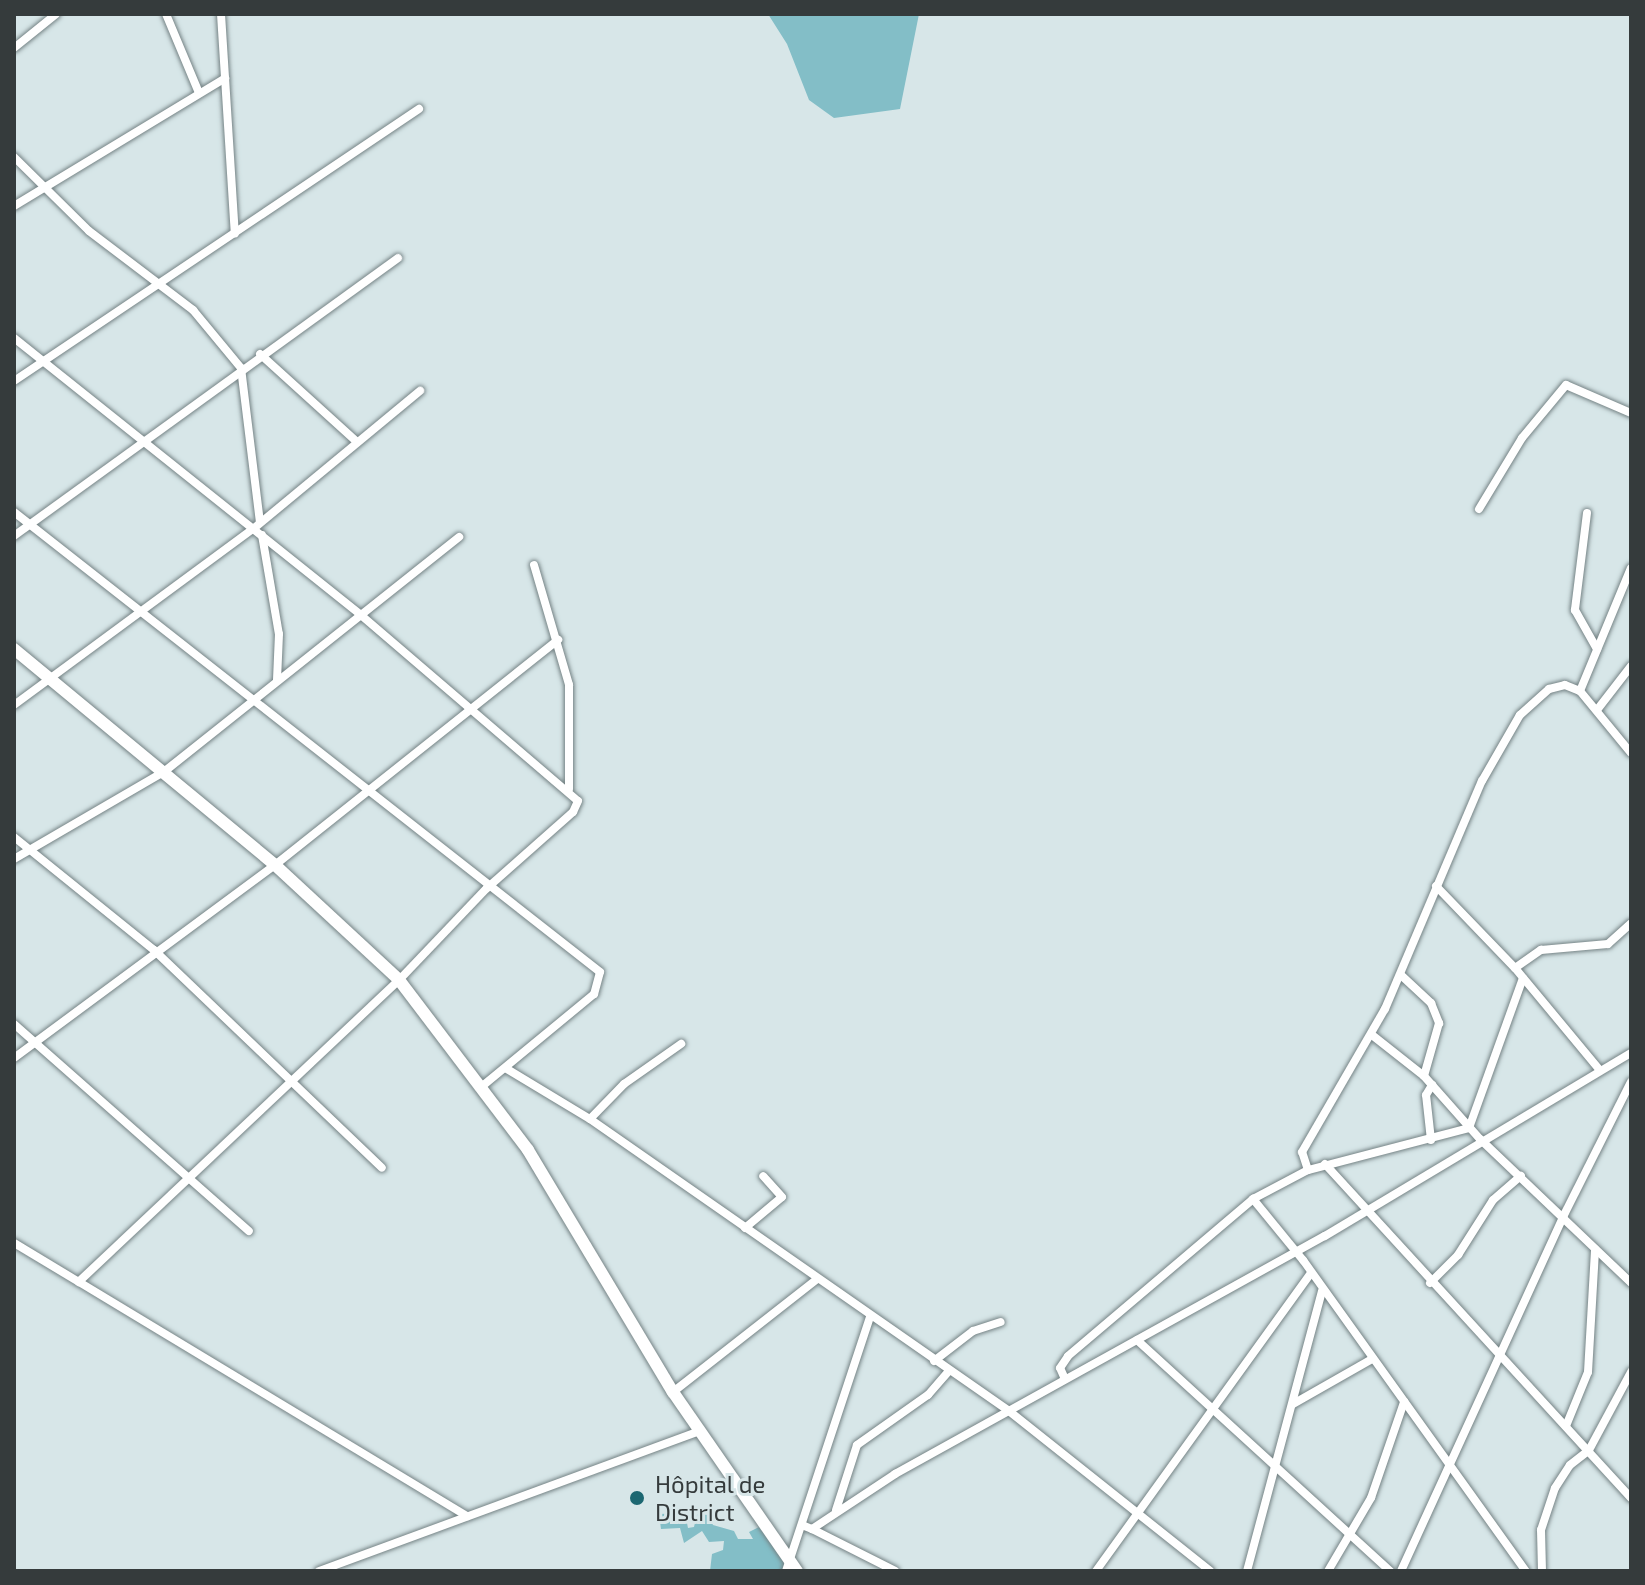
<!DOCTYPE html>
<html>
<head>
<meta charset="utf-8">
<style>
  body { margin:0 }
  #map { position:relative; width:1645px; height:1585px; overflow:hidden; background:#d7e6e8; font-family:"Exo 2",sans-serif }
  div>[style] { position:absolute }
  [style*='--x'] { left:calc(var(--x)*1px); top:calc(var(--y)*1px); width:calc(var(--w)*1px); rotate:calc(var(--a)*1deg) }
  .green>* { inset:0; background:#83bec7 }
  .roads { filter:drop-shadow(0 0 2px #758385) drop-shadow(0 0 2px #758385) }
  .minor>* { height:8px; margin:-4px; padding:0 4px; transform-origin:4px; border-radius:4px; background:#fff }
  .trunk>* { height:12px; margin:-6px; padding:0 6px; transform-origin:6px; border-radius:6px; background:#fff }
  .dots>* { width:22px; height:22px; translate:-50% -50%; box-sizing:border-box; border:4px solid #d7e6e8; border-radius:50% }
  span { translate:-50% -50%; white-space:nowrap; text-align:center; line-height:1.15; -webkit-text-stroke:6px #d7e6e8; paint-order:stroke }
  .poi-label { font-size:24px; color:#353b3c }
  .left { translate:0 -50%; text-align:left }
  .frame { position:absolute; inset:0; border:16px solid #353b3c; pointer-events:none }
</style>
</head>
<body>
<div id="map">
  <div class="green">
    <div style="clip-path:polygon(768px 14px,919px 14px,900px 109px,834px 118px,809px 100px,787px 44px)"></div>
    <div style="clip-path:polygon(685px 1513px,688px 1528px,694px 1527px,697px 1514px,708px 1515px,713px 1525px,734px 1531px,738px 1539px,753px 1539px,749px 1532px,761px 1526px,789px 1571px,710px 1571px,712px 1554px,723px 1550px,724px 1541px,709px 1542px,702px 1531px,684px 1543px,680px 1528px,661px 1529px,659px 1514px)"></div>
  </div>
  <div class="roads">
    <div class="minor">
      <div style="--x:166;--y:14;--w:86;--a:67.3"></div>
      <div style="--x:221;--y:14;--w:220;--a:86.4"></div>
      <div style="--x:14;--y:48;--w:54;--a:-39"></div>
      <div style="--x:14;--y:157;--w:105;--a:44.6"></div>
      <div style="--x:89;--y:231;--w:131;--a:37.2"></div>
      <div style="--x:193;--y:310;--w:75;--a:50.4"></div>
      <div style="--x:241;--y:368;--w:155;--a:83"></div>
      <div style="--x:14;--y:206;--w:247;--a:-31.2"></div>
      <div style="--x:14;--y:338;--w:445;--a:38.6"></div>
      <div style="--x:362;--y:616;--w:284;--a:40.6"></div>
      <div style="--x:578;--y:801;--w:12;--a:114"></div>
      <div style="--x:573;--y:812;--w:115;--a:138.5"></div>
      <div style="--x:487;--y:888;--w:127;--a:133.7"></div>
      <div style="--x:399;--y:980;--w:440;--a:136.7"></div>
      <div style="--x:79;--y:1282;--w:76;--a:-149"></div>
      <div style="--x:260;--y:354;--w:131;--a:42.2"></div>
      <div style="--x:14;--y:381;--w:488;--a:-33.9"></div>
      <div style="--x:1479;--y:509;--w:83;--a:-58.8"></div>
      <div style="--x:1522;--y:438;--w:69;--a:-50.3"></div>
      <div style="--x:1566;--y:385;--w:71;--a:23.3"></div>
      <div style="--x:14;--y:512;--w:745;--a:38.13"></div>
      <div style="--x:600;--y:972;--w:23;--a:105"></div>
      <div style="--x:594;--y:994;--w:146;--a:140.5"></div>
      <div style="--x:1587;--y:513;--w:98;--a:97.1"></div>
      <div style="--x:1575;--y:610;--w:45;--a:60.6"></div>
      <div style="--x:262;--y:535;--w:100;--a:80.3"></div>
      <div style="--x:279;--y:634;--w:46;--a:92.5"></div>
      <div style="--x:14;--y:536;--w:474;--a:-35.9"></div>
      <div style="--x:534;--y:565;--w:125;--a:73.7"></div>
      <div style="--x:569;--y:685;--w:104;--a:90"></div>
      <div style="--x:1580;--y:691;--w:133;--a:-67.5"></div>
      <div style="--x:14;--y:705;--w:297;--a:-36.4"></div>
      <div style="--x:253;--y:529;--w:217;--a:-39.6"></div>
      <div style="--x:1597;--y:710;--w:56;--a:-52.3"></div>
      <div style="--x:14;--y:837;--w:180;--a:38.9"></div>
      <div style="--x:154;--y:950;--w:315;--a:43.7"></div>
      <div style="--x:14;--y:859;--w:175;--a:-30.2"></div>
      <div style="--x:165;--y:771;--w:376;--a:-38.5"></div>
      <div style="--x:1436;--y:886;--w:114;--a:46.1"></div>
      <div style="--x:1515;--y:968;--w:130;--a:50.3"></div>
      <div style="--x:1515;--y:968;--w:32;--a:-35"></div>
      <div style="--x:1541;--y:950;--w:67;--a:-5.1"></div>
      <div style="--x:1608;--y:944;--w:31;--a:-42"></div>
      <div style="--x:1402;--y:976;--w:40;--a:43"></div>
      <div style="--x:1431;--y:1003;--w:22;--a:68"></div>
      <div style="--x:1439;--y:1023;--w:55;--a:105.8"></div>
      <div style="--x:14;--y:1024;--w:313;--a:41.4"></div>
      <div style="--x:1372;--y:1035;--w:66;--a:38.3"></div>
      <div style="--x:1424;--y:1076;--w:84;--a:48.4"></div>
      <div style="--x:1480;--y:1139;--w:209;--a:43.6"></div>
      <div style="--x:14;--y:1058;--w:325;--a:-36.5"></div>
      <div style="--x:275;--y:865;--w:362;--a:-38.5"></div>
      <div style="--x:507;--y:1069;--w:97;--a:31.1"></div>
      <div style="--x:590;--y:1119;--w:511;--a:34.87"></div>
      <div style="--x:1009;--y:1411;--w:257;--a:38.5"></div>
      <div style="--x:590;--y:1119;--w:49;--a:-45.8"></div>
      <div style="--x:624;--y:1084;--w:70;--a:-35.1"></div>
      <div style="--x:1431;--y:1140;--w:45;--a:-96.3"></div>
      <div style="--x:1426;--y:1095;--w:12;--a:-59"></div>
      <div style="--x:1325;--y:1164;--w:453;--a:47.5"></div>
      <div style="--x:1308;--y:1170;--w:19;--a:-108"></div>
      <div style="--x:1302;--y:1152;--w:165;--a:-59.9"></div>
      <div style="--x:1385;--y:1009;--w:248;--a:-67"></div>
      <div style="--x:1482;--y:781;--w:76;--a:-60.1"></div>
      <div style="--x:1520;--y:715;--w:39;--a:-42"></div>
      <div style="--x:1549;--y:689;--w:16;--a:-14"></div>
      <div style="--x:1565;--y:685;--w:16;--a:22"></div>
      <div style="--x:1580;--y:691;--w:80;--a:50.6"></div>
      <div style="--x:1253;--y:1199;--w:79;--a:50.7"></div>
      <div style="--x:1303;--y:1260;--w:383;--a:54.4"></div>
      <div style="--x:745;--y:1228;--w:48;--a:-40"></div>
      <div style="--x:782;--y:1197;--w:28;--a:-132"></div>
      <div style="--x:79;--y:1282;--w:453;--a:31.1"></div>
      <div style="--x:1430;--y:1283;--w:40;--a:-45"></div>
      <div style="--x:1458;--y:1255;--w:65;--a:-57.5"></div>
      <div style="--x:1493;--y:1200;--w:37;--a:-41"></div>
      <div style="--x:1137;--y:1340;--w:343;--a:42.4"></div>
      <div style="--x:934;--y:1361;--w:49;--a:-37.6"></div>
      <div style="--x:973;--y:1331;--w:29;--a:-18"></div>
      <div style="--x:1065;--y:1379;--w:12;--a:-114"></div>
      <div style="--x:1060;--y:1368;--w:14;--a:-56"></div>
      <div style="--x:1068;--y:1356;--w:243;--a:-40.3"></div>
      <div style="--x:1253;--y:1199;--w:62;--a:-27.8"></div>
      <div style="--x:1308;--y:1170;--w:166;--a:-14.6"></div>
      <div style="--x:1469;--y:1128;--w:159;--a:-70.2"></div>
      <div style="--x:673;--y:1392;--w:183;--a:-38.1"></div>
      <div style="--x:1293;--y:1404;--w:91;--a:-29.7"></div>
      <div style="--x:1566;--y:1426;--w:58;--a:-67.8"></div>
      <div style="--x:1588;--y:1372;--w:123;--a:-86.7"></div>
      <div style="--x:836;--y:1510;--w:68;--a:-72.1"></div>
      <div style="--x:857;--y:1445;--w:87;--a:-35.2"></div>
      <div style="--x:928;--y:1395;--w:30;--a:-49"></div>
      <div style="--x:802;--y:1525;--w:11;--a:22"></div>
      <div style="--x:812;--y:1529;--w:100;--a:-33.5"></div>
      <div style="--x:895;--y:1474;--w:491;--a:-29"></div>
      <div style="--x:1325;--y:1236;--w:357;--a:-30.9"></div>
      <div style="--x:812;--y:1529;--w:93;--a:26.8"></div>
      <div style="--x:319;--y:1571;--w:406;--a:-20.2"></div>
      <div style="--x:786;--y:1571;--w:268;--a:-71.7"></div>
      <div style="--x:1096;--y:1571;--w:367;--a:-54.2"></div>
      <div style="--x:1247;--y:1571;--w:290;--a:-75"></div>
      <div style="--x:1328;--y:1571;--w:85;--a:-59.5"></div>
      <div style="--x:1371;--y:1498;--w:102;--a:-71"></div>
      <div style="--x:1401;--y:1571;--w:392;--a:-65.4"></div>
      <div style="--x:1564;--y:1215;--w:149;--a:-63.3"></div>
      <div style="--x:1542;--y:1571;--w:41;--a:-91.4"></div>
      <div style="--x:1541;--y:1530;--w:44;--a:-71.6"></div>
      <div style="--x:1555;--y:1488;--w:27;--a:-57"></div>
      <div style="--x:1570;--y:1465;--w:24;--a:-38"></div>
      <div style="--x:1589;--y:1450;--w:89;--a:-61.7"></div>
    </div>
    <div class="trunk">
      <div style="--x:14;--y:649;--w:339;--a:39.6"></div>
      <div style="--x:275;--y:865;--w:169;--a:42.8"></div>
      <div style="--x:399;--y:980;--w:213;--a:52.8"></div>
      <div style="--x:528;--y:1150;--w:282;--a:59.1"></div>
      <div style="--x:673;--y:1392;--w:218;--a:55.3"></div>
    </div>
  </div>
  <div class="dots">
    <div style="left:637px;top:1498px;background:#1c6771"></div>
  </div>
  <div class="poi-label">
    <span class="left" style="left:655px;top:1498px">Hôpital de<br>District</span>
  </div>
  <div class="frame"></div>
</div>
</body>
</html>
